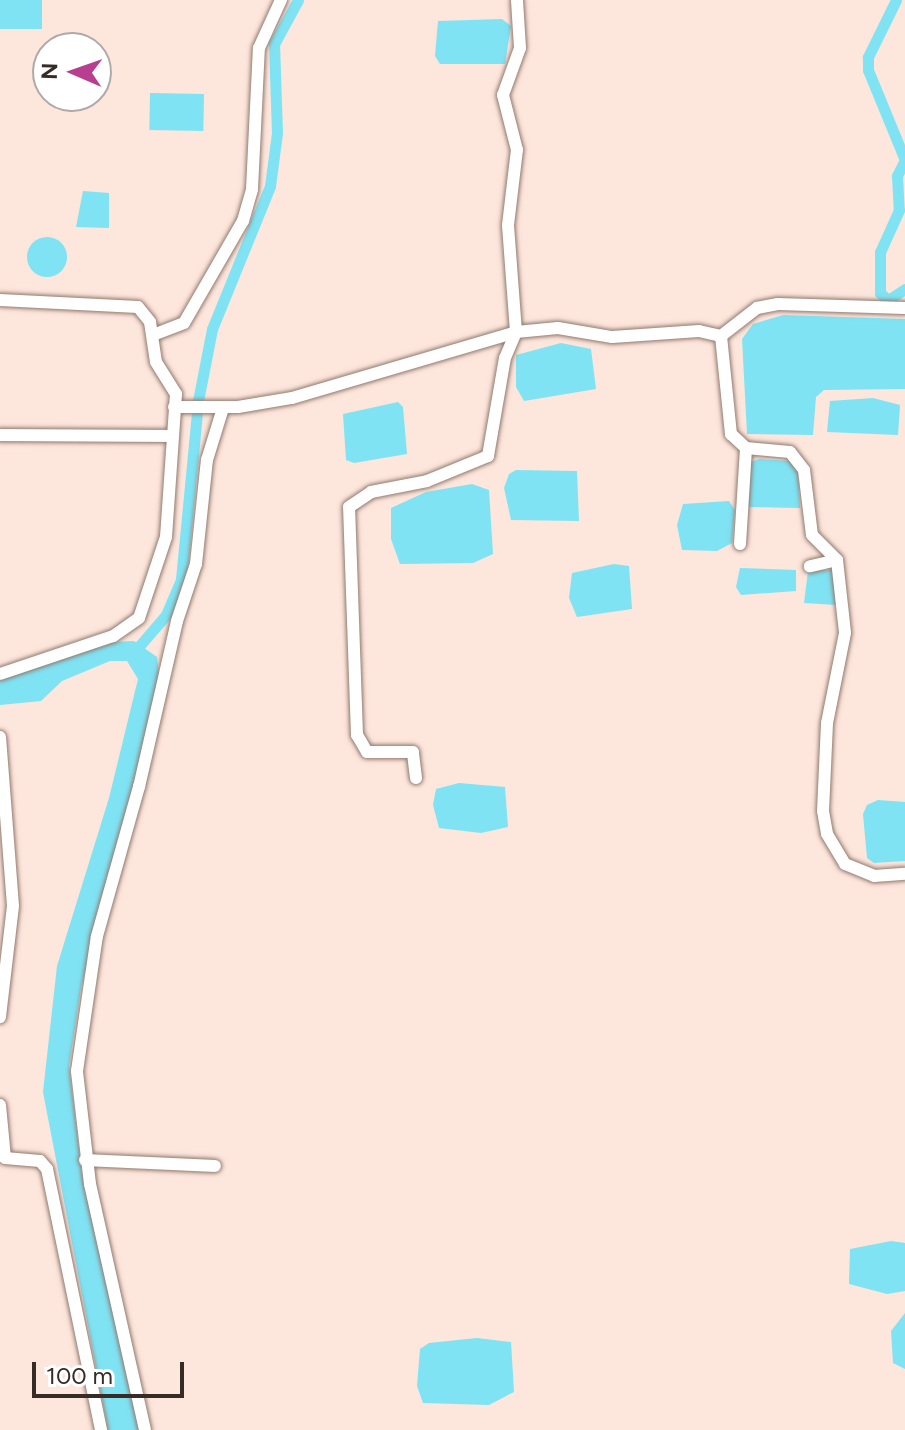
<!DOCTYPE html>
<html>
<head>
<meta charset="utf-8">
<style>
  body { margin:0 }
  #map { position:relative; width:905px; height:1430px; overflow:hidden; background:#fde6dc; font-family:Figtree,sans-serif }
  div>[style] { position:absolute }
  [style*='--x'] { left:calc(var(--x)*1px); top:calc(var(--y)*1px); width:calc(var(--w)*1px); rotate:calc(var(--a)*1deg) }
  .water>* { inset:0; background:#7fe3f3; transform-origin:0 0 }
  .round { border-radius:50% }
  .canal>* { height:11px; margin:-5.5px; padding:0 5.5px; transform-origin:5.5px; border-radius:5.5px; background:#7fe3f3 }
  .roads { filter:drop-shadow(0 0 2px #92796e) drop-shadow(0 0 2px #92796e) }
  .minor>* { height:12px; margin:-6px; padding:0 6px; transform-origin:6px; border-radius:6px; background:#fff }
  span { translate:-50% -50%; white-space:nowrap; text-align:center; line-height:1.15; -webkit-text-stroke:8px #fff; paint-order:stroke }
  .north { position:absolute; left:32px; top:32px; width:80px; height:80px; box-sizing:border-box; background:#fff; border:2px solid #afaaa9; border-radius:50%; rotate:272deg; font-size:22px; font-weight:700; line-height:32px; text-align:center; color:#362b27 }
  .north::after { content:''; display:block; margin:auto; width:28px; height:36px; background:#b83e90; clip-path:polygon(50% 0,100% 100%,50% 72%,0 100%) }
  .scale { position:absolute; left:32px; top:1362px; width:152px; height:36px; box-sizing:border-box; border:4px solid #362b27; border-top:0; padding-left:10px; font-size:24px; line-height:28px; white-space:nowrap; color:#362b27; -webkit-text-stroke:6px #fff; paint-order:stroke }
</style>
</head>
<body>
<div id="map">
  <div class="water">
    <div style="left:0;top:0;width:42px;height:29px"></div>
    <div style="clip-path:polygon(502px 19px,511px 26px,505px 64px,440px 64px,435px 56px,438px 21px)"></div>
    <div style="left:150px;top:93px;width:54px;height:37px;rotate:1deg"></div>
    <div style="clip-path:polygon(83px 191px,109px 193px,109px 228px,76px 227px)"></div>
    <div class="round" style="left:27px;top:237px;width:40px;height:40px"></div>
    <div style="clip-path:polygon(783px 315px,905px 319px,905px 389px,824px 390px,816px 397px,813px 435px,747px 434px,742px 339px,753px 324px)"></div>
    <div style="clip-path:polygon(561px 343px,591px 349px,596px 389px,524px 401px,516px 387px,516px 355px)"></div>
    <div style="clip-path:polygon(873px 398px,900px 405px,898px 435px,827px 432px,830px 401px)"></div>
    <div style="clip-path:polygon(398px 402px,403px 407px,407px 454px,354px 463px,346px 460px,343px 414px)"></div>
    <div style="clip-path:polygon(759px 459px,790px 461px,798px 468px,800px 508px,747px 507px,751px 462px)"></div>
    <div style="clip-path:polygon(516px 470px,577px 471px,579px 521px,511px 520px,504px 488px,509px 474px)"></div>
    <div style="clip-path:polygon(472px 484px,489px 490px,493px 554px,473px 563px,400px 564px,391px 539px,391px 508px,426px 492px)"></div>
    <div style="clip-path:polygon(729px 501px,735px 510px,732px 543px,717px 551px,682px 550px,677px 525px,683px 504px)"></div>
    <div style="clip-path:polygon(614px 564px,629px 566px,632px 609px,577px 617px,569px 598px,572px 573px)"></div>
    <div style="clip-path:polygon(740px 568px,796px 570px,796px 591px,741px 595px,736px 587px)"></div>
    <div style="clip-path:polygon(834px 570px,836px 605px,804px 603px,808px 571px)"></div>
    <div style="clip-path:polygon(134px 641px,157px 657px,160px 682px,81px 988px,69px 1066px,82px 1174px,140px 1430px,108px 1430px,43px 1092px,57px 966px,109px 798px,138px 679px,127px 661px,110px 661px,62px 681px,41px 701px,0 705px,0 680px,112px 642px)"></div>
    <div style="clip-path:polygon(459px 783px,505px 787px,508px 827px,481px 833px,439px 828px,433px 805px,436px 789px)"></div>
    <div style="clip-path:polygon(878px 800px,905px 802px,905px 861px,874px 863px,867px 858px,863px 814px,867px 805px)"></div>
    <div style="clip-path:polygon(891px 1241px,905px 1243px,905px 1291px,887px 1294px,849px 1284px,850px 1249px)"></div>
    <div style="clip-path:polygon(905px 1313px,905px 1369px,893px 1363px,891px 1331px)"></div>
    <div style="clip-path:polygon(477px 1338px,511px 1342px,514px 1392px,489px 1405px,423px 1403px,417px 1386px,420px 1349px,429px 1343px)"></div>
  </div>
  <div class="canal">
    <div style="--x:896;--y:0;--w:64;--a:116.2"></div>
    <div style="--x:868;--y:57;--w:13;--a:90"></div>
    <div style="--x:868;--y:70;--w:97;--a:67.7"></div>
    <div style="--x:905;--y:160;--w:18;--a:117"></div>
    <div style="--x:897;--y:176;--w:34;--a:87"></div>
    <div style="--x:899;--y:210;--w:46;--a:114.3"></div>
    <div style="--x:880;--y:252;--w:41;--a:90"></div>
    <div style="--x:880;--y:293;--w:11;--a:41"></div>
    <div style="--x:888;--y:300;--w:20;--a:-33"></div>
    <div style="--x:134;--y:652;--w:49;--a:-49.1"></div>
    <div style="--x:166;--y:615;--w:39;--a:-67"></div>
    <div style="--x:181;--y:579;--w:179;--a:-84.5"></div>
    <div style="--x:198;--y:401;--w:73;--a:-79"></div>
    <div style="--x:212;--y:329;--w:154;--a:-67.9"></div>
    <div style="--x:270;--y:186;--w:53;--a:-82.5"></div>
    <div style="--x:277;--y:133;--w:89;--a:-91.9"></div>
    <div style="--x:274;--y:44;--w:50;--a:-61.4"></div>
  </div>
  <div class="roads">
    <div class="minor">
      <div style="--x:0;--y:300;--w:138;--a:2.9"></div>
      <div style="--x:138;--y:307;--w:19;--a:51"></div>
      <div style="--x:150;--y:322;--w:40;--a:81.5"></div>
      <div style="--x:156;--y:362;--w:38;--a:58"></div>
      <div style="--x:176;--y:394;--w:143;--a:94"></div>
      <div style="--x:166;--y:537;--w:85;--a:108.4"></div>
      <div style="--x:139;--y:618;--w:32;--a:145"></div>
      <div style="--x:113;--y:636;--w:119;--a:161.4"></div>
      <div style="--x:153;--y:335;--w:33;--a:-21"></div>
      <div style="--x:184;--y:323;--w:118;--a:-60"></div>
      <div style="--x:243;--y:221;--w:33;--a:-74"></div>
      <div style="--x:252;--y:189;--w:141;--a:-87.2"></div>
      <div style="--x:259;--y:48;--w:53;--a:-65.4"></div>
      <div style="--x:721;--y:336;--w:99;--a:84.2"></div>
      <div style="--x:731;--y:434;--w:21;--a:43"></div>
      <div style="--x:746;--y:448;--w:44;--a:5.2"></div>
      <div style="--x:790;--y:452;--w:23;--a:52"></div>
      <div style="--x:804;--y:470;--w:65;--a:83"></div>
      <div style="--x:812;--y:535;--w:35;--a:45"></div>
      <div style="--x:837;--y:560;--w:28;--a:167"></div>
      <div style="--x:174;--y:407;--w:64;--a:0"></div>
      <div style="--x:238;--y:407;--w:55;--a:-9.5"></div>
      <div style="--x:292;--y:398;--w:234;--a:-16.4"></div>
      <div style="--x:516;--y:332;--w:42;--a:-5.4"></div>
      <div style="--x:558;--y:328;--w:55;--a:9.5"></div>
      <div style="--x:612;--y:337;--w:87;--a:-3.9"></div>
      <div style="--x:699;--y:331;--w:23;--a:13"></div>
      <div style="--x:721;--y:336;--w:46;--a:-37.9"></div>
      <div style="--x:757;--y:308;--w:21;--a:-11"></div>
      <div style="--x:778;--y:304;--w:127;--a:1.8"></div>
      <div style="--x:0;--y:435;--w:172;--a:0.3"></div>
      <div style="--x:740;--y:544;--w:96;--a:-86.4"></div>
      <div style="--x:837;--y:560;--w:73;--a:83.7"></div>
      <div style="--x:845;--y:633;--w:92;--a:101.3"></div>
      <div style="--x:827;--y:723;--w:88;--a:92.6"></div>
      <div style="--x:823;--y:811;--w:23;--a:80"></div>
      <div style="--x:827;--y:834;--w:35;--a:59"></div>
      <div style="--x:845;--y:864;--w:31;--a:22"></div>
      <div style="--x:874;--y:876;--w:31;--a:-4"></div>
      <div style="--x:0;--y:737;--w:169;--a:85.6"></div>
      <div style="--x:13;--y:906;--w:112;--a:96.7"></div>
      <div style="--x:416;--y:778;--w:26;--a:-97"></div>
      <div style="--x:413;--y:752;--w:46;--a:180"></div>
      <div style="--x:367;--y:752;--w:20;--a:-120"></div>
      <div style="--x:357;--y:735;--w:228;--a:-92"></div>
      <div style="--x:349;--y:507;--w:27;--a:-34"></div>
      <div style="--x:371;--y:492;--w:57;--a:-11.1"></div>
      <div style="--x:427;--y:481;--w:66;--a:-22.3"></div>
      <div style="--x:488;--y:456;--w:99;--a:-80.2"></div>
      <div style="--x:505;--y:358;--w:28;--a:-67"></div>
      <div style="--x:516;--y:332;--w:107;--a:-94.3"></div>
      <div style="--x:508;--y:225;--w:76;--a:-83.2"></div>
      <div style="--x:517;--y:150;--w:57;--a:-104.3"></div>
      <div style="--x:503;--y:95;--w:50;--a:-70.1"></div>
      <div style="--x:520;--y:48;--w:48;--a:-93.6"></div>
      <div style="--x:0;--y:1105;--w:53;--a:84.6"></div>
      <div style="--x:5;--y:1158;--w:35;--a:5"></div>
      <div style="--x:40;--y:1161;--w:11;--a:49"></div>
      <div style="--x:47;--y:1169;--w:267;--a:78.3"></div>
      <div style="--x:85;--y:1160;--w:130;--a:2.6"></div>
      <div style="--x:145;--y:1430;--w:252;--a:-102.6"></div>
      <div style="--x:90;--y:1184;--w:114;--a:-96.6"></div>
      <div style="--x:77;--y:1071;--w:136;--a:-81.6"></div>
      <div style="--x:97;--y:936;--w:155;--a:-74.3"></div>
      <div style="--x:139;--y:787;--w:170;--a:-77.1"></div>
      <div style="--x:177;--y:621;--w:60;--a:-71.6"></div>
      <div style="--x:196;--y:564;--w:105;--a:-84"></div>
      <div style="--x:207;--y:460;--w:54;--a:-72.9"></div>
    </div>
  </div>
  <div class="north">N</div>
  <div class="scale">100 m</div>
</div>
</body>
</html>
